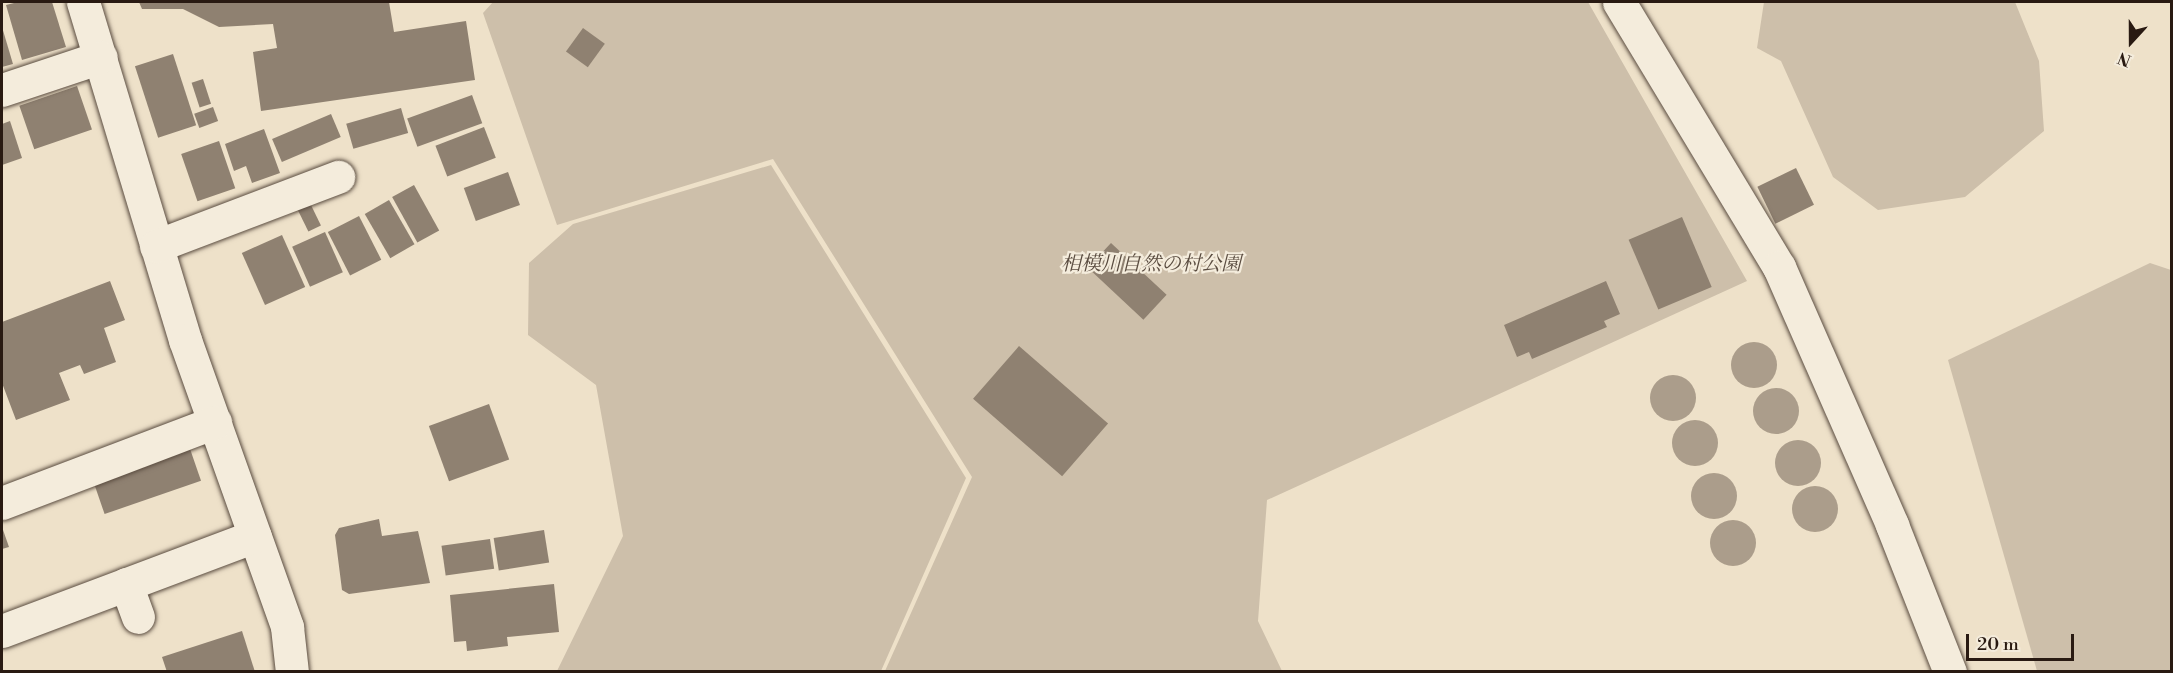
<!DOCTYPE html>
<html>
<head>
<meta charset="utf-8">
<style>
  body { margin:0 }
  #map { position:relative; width:2173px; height:673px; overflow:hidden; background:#eee1c9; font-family:"Libre Bodoni","Noto Serif JP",serif }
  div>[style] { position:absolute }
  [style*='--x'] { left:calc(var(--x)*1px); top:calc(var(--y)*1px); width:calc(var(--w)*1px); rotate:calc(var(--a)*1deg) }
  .green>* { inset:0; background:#cdbfaa }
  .water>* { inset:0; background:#ab9d8b }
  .round { border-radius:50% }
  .building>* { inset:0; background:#8f8171; transform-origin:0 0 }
  .roads { filter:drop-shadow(0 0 2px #5a4c40) drop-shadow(0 0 2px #5a4c40) }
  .minor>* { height:33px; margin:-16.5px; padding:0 16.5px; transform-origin:16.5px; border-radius:16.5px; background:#f4ecdc }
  span { translate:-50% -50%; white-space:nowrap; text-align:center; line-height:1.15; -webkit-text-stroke:4.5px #f4ecdc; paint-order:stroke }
  .park-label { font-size:20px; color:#5a4c40; font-style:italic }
  .frame { position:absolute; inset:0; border:3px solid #291a12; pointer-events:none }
  .north { position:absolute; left:2101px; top:12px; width:60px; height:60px; -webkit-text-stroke:4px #f4ecdc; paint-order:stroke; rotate:201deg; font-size:16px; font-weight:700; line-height:24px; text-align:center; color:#291a12 }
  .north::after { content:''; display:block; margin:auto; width:21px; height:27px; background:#291a12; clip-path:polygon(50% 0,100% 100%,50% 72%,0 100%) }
  .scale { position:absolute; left:1966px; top:634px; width:108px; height:27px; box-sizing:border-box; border:3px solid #291a12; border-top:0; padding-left:8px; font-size:18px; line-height:21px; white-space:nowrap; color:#291a12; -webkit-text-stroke:4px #f4ecdc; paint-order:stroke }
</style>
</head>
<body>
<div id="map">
  <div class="green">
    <div style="clip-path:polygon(493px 2px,1588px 2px,1747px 281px,1267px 500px,1258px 621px,1282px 671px,885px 671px,972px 477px,773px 159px,557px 225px,483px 13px)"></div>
    <div style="clip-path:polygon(1764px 2px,2015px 2px,2039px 61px,2044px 131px,1965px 197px,1878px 210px,1833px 177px,1781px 61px,1757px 48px)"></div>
    <div style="clip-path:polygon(771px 165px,966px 478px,881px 671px,557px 671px,623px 536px,596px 385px,528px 335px,529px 263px,573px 224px)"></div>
    <div style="clip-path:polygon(2150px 263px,2171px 270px,2171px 671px,2037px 671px,1948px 360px)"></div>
  </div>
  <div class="water">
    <div class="round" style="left:1731px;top:342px;width:46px;height:46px"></div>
    <div class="round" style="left:1650px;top:375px;width:46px;height:46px"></div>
    <div class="round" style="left:1753px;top:388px;width:46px;height:46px"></div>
    <div class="round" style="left:1672px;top:420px;width:46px;height:46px"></div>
    <div class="round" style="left:1775px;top:440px;width:46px;height:46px"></div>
    <div class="round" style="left:1691px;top:473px;width:46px;height:46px"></div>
    <div class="round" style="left:1792px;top:486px;width:46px;height:46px"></div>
    <div class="round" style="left:1710px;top:520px;width:46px;height:46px"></div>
  </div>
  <div class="building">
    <div style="clip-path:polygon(18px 2px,52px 2px,66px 47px,22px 60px,6px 5px)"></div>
    <div style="clip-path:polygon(139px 2px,389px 2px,394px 32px,466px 21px,475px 80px,261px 111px,253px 52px,277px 48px,273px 24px,219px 27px,183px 9px,142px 9px)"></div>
    <div style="clip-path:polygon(2px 27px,13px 64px,2px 67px)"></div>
    <div style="left:583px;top:28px;width:27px;height:29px;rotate:36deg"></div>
    <div style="left:173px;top:54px;width:75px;height:40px;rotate:72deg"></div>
    <div style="left:203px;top:79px;width:26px;height:12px;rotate:72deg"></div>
    <div style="left:77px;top:86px;width:46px;height:61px;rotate:71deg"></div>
    <div style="left:472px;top:95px;width:30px;height:69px;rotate:70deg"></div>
    <div style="left:213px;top:107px;width:15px;height:20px;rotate:70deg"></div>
    <div style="left:401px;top:108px;width:26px;height:57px;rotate:74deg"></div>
    <div style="left:331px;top:114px;width:25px;height:64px;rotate:67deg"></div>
    <div style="clip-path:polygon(10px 121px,22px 158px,2px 165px,2px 124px)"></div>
    <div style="left:484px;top:127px;width:33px;height:52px;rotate:69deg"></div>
    <div style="clip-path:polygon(264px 129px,280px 173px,252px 183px,246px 166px,234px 171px,225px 144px)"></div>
    <div style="left:219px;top:141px;width:50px;height:40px;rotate:71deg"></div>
    <div style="left:1796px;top:168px;width:41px;height:43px;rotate:64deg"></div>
    <div style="left:508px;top:172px;width:35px;height:47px;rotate:70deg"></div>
    <div style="left:414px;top:185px;width:52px;height:25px;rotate:61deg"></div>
    <div style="left:389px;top:200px;width:51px;height:28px;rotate:60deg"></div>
    <div style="left:310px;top:203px;width:25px;height:14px;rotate:64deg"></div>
    <div style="left:359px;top:216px;width:49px;height:35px;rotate:63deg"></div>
    <div style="left:1682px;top:217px;width:76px;height:58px;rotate:67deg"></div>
    <div style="left:325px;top:232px;width:44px;height:36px;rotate:66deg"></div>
    <div style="left:282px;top:235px;width:57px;height:44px;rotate:66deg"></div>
    <div style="left:1111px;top:243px;width:76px;height:34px;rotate:43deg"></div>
    <div style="clip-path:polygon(110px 281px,125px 320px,104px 328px,116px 362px,84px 374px,80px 365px,59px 373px,70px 400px,16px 420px,2px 383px,2px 322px)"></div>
    <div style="clip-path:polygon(1606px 281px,1620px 314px,1604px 321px,1607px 327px,1532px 359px,1529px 352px,1517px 357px,1504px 325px)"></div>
    <div style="left:1019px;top:346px;width:118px;height:70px;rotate:41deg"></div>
    <div style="left:489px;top:404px;width:59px;height:64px;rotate:70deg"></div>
    <div style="left:188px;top:443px;width:40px;height:102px;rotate:71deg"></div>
    <div style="clip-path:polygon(379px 519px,382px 536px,418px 531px,430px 583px,349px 594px,342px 590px,335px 535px,339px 528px)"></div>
    <div style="clip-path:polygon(2px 527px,9px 547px,2px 549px)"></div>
    <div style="left:544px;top:530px;width:33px;height:51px;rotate:81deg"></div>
    <div style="left:490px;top:539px;width:30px;height:49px;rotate:82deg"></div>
    <div style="clip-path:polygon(554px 584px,559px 632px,507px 637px,508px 646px,467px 651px,466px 641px,454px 642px,450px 595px)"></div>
    <div style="clip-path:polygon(242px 631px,255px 672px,167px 672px,162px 657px)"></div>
  </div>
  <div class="roads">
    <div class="minor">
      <div style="--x:83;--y:2;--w:353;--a:73.2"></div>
      <div style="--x:185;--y:340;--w:305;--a:70.4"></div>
      <div style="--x:287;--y:627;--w:45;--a:83.7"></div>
      <div style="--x:1619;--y:2;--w:310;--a:58.9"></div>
      <div style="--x:1779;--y:267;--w:282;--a:66.3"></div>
      <div style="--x:1892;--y:525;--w:158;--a:68.5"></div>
      <div style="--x:2;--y:90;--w:104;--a:-18.4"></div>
      <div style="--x:156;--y:246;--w:195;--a:-20.8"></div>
      <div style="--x:2;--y:503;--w:228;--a:-20.8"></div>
      <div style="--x:126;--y:584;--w:35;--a:70"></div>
      <div style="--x:2;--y:631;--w:270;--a:-20.6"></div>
    </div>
  </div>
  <div class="park-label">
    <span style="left:1151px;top:264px">相模川自然の村公園</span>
  </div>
  <div class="frame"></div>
  <div class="north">N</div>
  <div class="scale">20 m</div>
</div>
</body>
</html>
